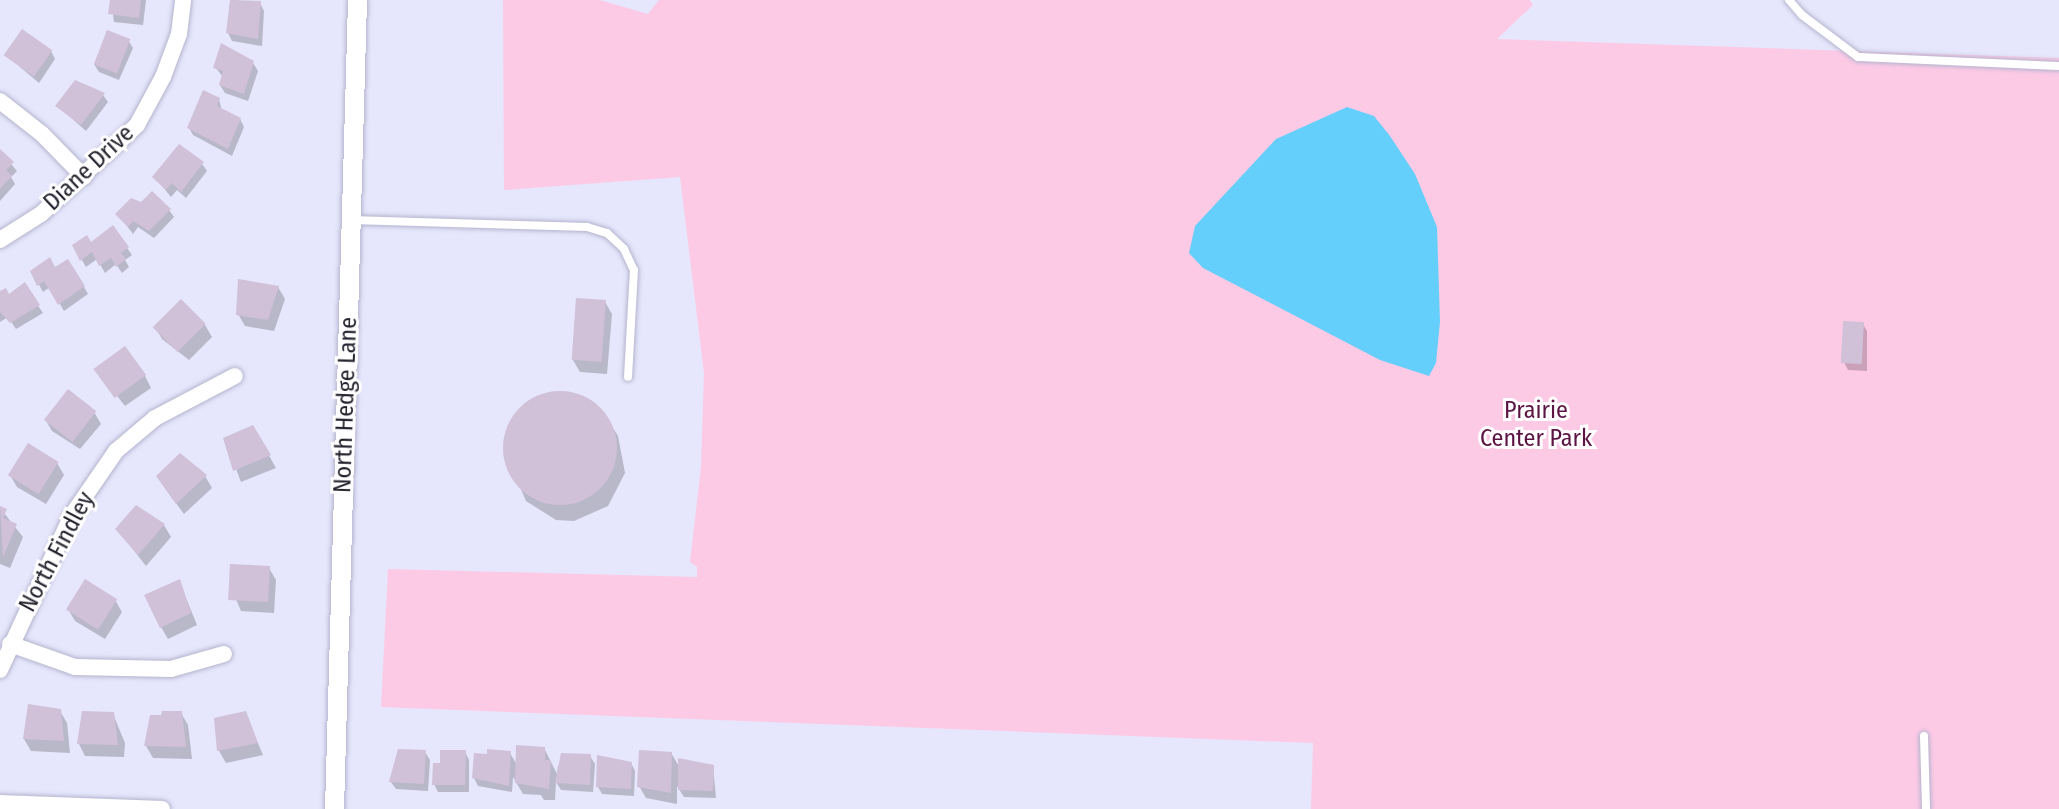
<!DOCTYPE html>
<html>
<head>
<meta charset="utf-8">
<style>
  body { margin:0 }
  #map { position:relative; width:2059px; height:809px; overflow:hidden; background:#e6e6fc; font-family:"Fira Sans Condensed",sans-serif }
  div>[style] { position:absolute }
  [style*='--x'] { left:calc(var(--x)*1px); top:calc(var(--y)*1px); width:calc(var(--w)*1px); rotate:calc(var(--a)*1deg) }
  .green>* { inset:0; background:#fdcae6 }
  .water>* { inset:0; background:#64cffa }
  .shadow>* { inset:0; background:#0003 }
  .building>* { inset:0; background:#d0c0d8; transform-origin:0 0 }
  .round { border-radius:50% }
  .roads { filter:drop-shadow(0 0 2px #b4b4ce) drop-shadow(0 0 2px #b4b4ce) }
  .service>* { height:8px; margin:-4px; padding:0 4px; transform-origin:4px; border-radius:4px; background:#fff }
  .minor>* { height:16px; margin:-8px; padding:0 8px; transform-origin:8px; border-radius:8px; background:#fff }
  .tertiary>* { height:19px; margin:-9.5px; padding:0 9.5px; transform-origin:9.5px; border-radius:9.5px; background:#fff }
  span { translate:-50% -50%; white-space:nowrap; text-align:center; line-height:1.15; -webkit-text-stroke:6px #fff; paint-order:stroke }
  .street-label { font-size:24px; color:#23232d }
  .park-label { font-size:24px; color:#5c1444 }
</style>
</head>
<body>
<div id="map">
  <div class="green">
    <div style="clip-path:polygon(503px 0,600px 0,648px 14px,659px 0,1530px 0,1533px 5px,1497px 39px,2059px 58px,2059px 809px,1311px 809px,1313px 743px,381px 707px,388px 569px,697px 577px,697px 567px,690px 562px,701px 467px,704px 373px,680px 177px,504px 190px)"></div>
  </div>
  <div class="water">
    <div style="clip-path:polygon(1347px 107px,1374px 116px,1390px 136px,1415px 174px,1437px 227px,1440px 322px,1436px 363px,1429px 376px,1380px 360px,1203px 268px,1189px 253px,1195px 226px,1276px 139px)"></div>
  </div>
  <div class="shadow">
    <div style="clip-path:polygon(111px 0,146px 0,143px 25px,114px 22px)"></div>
    <div style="clip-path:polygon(232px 0,260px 3px,264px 11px,262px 46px,232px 41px,228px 33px)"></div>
    <div style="clip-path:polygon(128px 40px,133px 48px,119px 80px,99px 72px,94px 64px)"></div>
    <div style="clip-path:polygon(51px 51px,55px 59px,39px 83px,6px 55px)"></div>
    <div style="clip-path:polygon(253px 63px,258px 71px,248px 101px,225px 93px,220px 85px,223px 77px,215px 67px)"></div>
    <div style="clip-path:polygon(103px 95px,108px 102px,86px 131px,58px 106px)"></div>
    <div style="clip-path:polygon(219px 99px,222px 111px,240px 119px,244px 127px,232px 156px,193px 135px,189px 128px)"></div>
    <div style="clip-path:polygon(0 151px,17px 171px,11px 177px,15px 184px,0 201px)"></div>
    <div style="clip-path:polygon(202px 164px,207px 171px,186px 198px,177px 190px,171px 197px,155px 177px)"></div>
    <div style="clip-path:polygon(169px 210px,174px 217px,154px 238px,138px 227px,133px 234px,118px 214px)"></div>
    <div style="clip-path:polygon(74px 246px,127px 248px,132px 255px,125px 260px,129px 267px,122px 273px,116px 264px,105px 273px,97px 259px,86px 267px)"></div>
    <div style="clip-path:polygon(55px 270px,84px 287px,88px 294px,64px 311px,50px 287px,43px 292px,32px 272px)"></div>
    <div style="clip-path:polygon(24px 285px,43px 313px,16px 329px,8px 317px,0 322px,0 293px,8px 296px)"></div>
    <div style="clip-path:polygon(278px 287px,285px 299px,274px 331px,245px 326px,238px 314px)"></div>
    <div style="clip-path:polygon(605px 302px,612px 314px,607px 374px,580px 372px,573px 360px)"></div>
    <div style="clip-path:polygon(1863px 324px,1867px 331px,1867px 371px,1848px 370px,1844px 362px)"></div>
    <div style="clip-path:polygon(205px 325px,212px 337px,189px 360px,162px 339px,155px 327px)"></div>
    <div style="clip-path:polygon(96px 369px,145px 376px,151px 388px,125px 406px)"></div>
    <div style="clip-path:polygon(561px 392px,596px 405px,608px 420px,618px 436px,625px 473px,608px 506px,574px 521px,556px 520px,526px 501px,504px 450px,514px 416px,526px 403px)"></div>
    <div style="clip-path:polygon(94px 412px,101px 424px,80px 449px,52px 431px,45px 419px)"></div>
    <div style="clip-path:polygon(253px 427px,276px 468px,241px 482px,225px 439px)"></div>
    <div style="clip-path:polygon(57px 463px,64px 475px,46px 504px,17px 487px,10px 475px)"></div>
    <div style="clip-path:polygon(205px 476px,212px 488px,184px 514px,165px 488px)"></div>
    <div style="clip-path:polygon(0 508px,23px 537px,10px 568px,0 564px)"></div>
    <div style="clip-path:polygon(164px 525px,171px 537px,146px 566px,117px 529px)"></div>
    <div style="clip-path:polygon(231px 566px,269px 568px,276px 580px,274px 613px,241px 611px,230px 585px)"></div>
    <div style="clip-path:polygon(179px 581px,197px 625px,168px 639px,161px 627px)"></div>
    <div style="clip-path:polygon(115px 600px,122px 612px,105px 639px,75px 621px,68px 609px)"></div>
    <div style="clip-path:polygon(60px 711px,67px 723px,70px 753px,31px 751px,24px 739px)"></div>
    <div style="clip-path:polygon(84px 713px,113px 714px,125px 743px,124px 757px,85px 756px,79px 744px)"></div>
    <div style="clip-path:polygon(181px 713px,188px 725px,192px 759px,153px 758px,146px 746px)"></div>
    <div style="clip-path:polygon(245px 713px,263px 755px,226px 763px,219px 751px,216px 720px)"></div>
    <div style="clip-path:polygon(544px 748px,557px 774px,558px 766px,590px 756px,595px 764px,593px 792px,561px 790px,556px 782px,555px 800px,544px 800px,541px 795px,523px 794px,513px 777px,512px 792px,478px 786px,474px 778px,510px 753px,517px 765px)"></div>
    <div style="clip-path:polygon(425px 752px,430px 760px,428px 791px,396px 789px,391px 782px)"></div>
    <div style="clip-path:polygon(465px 752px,469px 760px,469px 792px,438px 792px,434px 784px,441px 765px)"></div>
    <div style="clip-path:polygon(671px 753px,680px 768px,680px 760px,713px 766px,716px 798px,684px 797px,677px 786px,677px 804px,646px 798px,639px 786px)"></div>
    <div style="clip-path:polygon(631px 763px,635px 771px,634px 796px,602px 794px,598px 787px)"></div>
  </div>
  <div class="building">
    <div style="clip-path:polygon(110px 0,141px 0,139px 18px,108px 14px)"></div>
    <div style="clip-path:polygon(230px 0,261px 1px,258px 39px,226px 33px)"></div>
    <div style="left:22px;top:29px;width:37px;height:32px;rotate:35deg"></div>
    <div style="left:107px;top:30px;width:25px;height:37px;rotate:21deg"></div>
    <div style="clip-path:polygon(221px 43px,254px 61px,244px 94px,219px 85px,223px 71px,213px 68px)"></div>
    <div style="clip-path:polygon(75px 80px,105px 93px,81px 125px,55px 106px)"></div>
    <div style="clip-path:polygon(203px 90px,220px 98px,217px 106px,241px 118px,228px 149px,187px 128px)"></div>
    <div style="clip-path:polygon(179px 144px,204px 162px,181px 192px,172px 183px,166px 190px,152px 177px)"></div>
    <div style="clip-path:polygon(0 149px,14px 162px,6px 170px,12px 176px,0 189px)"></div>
    <div style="clip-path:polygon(152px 191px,171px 209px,149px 231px,133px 221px,128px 227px,115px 214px,131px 198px,141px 202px)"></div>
    <div style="clip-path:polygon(113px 225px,129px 247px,121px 253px,126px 259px,116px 267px,111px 258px,99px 266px,92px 252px,80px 261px,72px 245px,87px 235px,91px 242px)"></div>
    <div style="clip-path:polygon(50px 257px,55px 267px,68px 259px,85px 286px,58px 305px,44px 281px,37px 286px,30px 271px)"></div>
    <div style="clip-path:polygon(238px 279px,279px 286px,268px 320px,236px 315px)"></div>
    <div style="clip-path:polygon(25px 282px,40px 305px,10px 323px,0 312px,0 291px,6px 288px,9px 294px)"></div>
    <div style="left:576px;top:298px;width:30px;height:62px;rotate:4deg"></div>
    <div style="left:181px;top:299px;width:35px;height:40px;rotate:45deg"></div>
    <div style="left:1843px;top:321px;width:21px;height:42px;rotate:3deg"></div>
    <div style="left:125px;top:346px;width:36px;height:39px;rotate:54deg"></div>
    <div style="left:68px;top:389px;width:36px;height:39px;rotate:38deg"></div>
    <div class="round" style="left:503px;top:391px;width:114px;height:114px"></div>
    <div style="clip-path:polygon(253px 425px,271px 455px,233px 471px,223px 438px)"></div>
    <div style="left:28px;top:443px;width:36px;height:38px;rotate:32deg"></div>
    <div style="clip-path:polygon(180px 453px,207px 475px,176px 504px,156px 476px)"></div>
    <div style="clip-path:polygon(136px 505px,165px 524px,138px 555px,115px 529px)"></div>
    <div style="clip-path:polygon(0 506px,7px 509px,3px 518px,17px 524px,3px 557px)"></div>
    <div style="left:230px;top:564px;width:40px;height:36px;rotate:3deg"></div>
    <div style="left:85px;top:579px;width:38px;height:36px;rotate:32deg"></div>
    <div style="clip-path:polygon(180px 579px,191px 613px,160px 628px,144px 595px)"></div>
    <div style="clip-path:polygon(28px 704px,61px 709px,64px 741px,23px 739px)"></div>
    <div style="clip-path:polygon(82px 711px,114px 712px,118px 745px,77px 744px)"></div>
    <div style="clip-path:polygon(162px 711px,182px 711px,186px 747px,144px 746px,150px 715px,161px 715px)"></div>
    <div style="clip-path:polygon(246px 711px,258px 743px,217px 751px,214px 718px)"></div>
    <div style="clip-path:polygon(516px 745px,545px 747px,545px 760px,551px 760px,549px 789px,515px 783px)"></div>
    <div style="clip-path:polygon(398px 749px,426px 750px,424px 784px,389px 782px)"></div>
    <div style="clip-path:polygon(487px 749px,511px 751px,509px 786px,472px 778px,474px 753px,487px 754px)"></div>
    <div style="clip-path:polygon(440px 750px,466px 750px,465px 785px,432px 785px,433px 763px,440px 763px)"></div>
    <div style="clip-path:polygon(639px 750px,672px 752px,671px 793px,637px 787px)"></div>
    <div style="clip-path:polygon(561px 753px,591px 754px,590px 785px,555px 783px)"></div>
    <div style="clip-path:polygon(597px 755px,632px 762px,631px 789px,596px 787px)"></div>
    <div style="clip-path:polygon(678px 758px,714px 765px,713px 791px,678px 790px)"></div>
  </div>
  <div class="roads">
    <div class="service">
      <div style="--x:1789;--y:0;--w:20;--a:49"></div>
      <div style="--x:1802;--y:15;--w:70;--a:36.9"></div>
      <div style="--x:1858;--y:57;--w:201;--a:2.6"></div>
      <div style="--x:351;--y:220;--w:236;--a:1.7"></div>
      <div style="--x:587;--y:227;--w:21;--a:17"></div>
      <div style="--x:607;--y:233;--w:23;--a:43"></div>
      <div style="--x:624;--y:249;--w:23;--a:65"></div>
      <div style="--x:634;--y:270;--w:107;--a:93.2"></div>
      <div style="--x:1924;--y:736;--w:73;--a:88.4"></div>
    </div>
    <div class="minor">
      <div style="--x:0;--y:101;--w:53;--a:38.2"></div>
      <div style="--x:42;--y:134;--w:60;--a:45.7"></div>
      <div style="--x:0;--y:240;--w:49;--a:-32.4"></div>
      <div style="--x:41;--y:214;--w:131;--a:-42.8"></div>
      <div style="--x:137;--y:125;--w:55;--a:-61.6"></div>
      <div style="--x:163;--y:77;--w:46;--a:-69.6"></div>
      <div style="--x:179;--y:34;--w:34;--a:-83"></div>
      <div style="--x:10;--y:644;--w:69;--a:19.5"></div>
      <div style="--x:75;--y:667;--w:96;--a:1.2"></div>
      <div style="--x:171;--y:669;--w:55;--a:-15.8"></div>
      <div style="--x:0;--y:670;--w:171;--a:-65.1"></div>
      <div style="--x:72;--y:515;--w:78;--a:-55.5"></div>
      <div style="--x:116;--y:451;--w:51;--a:-40.2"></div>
      <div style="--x:155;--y:418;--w:90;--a:-27.7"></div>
      <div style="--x:0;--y:803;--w:162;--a:2.1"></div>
    </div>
    <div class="tertiary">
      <div style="--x:334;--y:809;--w:809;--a:-88.37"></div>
    </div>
  </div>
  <div class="street-label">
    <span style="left:89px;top:168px;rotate:-43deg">Diane Drive</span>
    <span style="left:346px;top:405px;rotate:-88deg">North Hedge Lane</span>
    <span style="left:57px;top:552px;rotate:-62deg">North Findley</span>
  </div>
  <div class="park-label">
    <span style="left:1536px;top:425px">Prairie<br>Center Park</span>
  </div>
</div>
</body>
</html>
